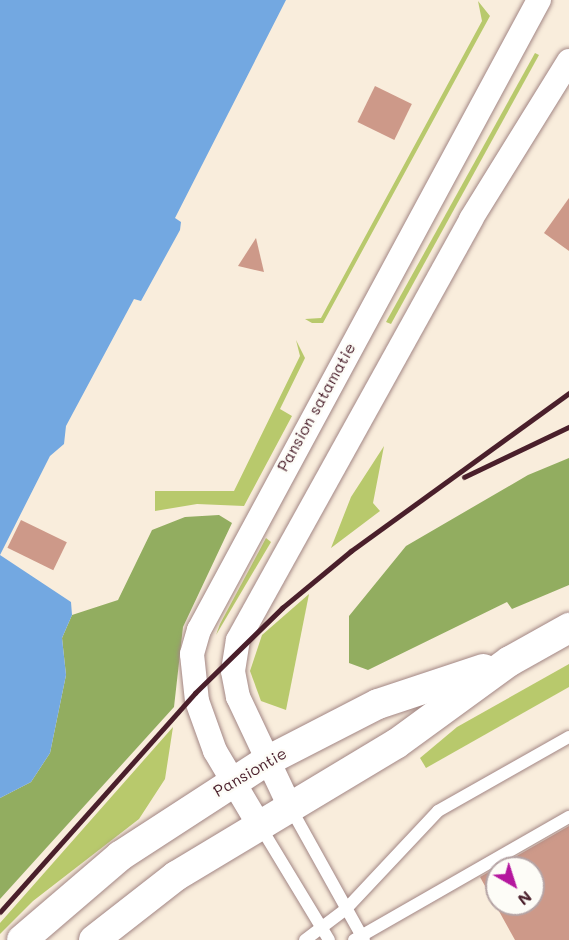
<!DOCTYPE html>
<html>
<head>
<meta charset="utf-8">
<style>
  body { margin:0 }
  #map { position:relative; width:569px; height:940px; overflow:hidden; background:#f9eddc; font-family:Mali,sans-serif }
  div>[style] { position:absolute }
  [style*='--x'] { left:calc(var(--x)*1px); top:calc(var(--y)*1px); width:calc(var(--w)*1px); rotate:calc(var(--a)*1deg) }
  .green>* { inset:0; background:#b8c96c }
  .forest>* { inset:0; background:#92ad60 }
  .water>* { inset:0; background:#73a8e1 }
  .building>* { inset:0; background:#cd9989; transform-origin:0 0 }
  .roads { filter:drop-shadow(0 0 2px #a28684) drop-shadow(0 0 2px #a28684) }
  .service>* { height:12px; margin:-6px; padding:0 6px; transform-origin:6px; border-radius:6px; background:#fff }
  .minor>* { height:24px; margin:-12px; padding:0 12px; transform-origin:12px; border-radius:12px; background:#fff }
  .tertiary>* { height:30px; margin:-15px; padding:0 15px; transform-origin:15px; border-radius:15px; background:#fff }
  .rail>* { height:4.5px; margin:-2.25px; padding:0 2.25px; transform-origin:2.25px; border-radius:2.25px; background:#4a1f2b }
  span { translate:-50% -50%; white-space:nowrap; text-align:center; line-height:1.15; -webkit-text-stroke:5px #fdfcf7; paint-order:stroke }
  .street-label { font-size:16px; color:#4a1f2b }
  .north { position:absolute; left:485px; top:856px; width:60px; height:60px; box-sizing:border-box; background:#fdfcf7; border:2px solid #b5a4a5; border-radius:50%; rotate:141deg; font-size:16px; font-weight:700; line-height:24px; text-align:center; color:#4a1f2b }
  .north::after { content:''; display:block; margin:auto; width:21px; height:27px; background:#b5179e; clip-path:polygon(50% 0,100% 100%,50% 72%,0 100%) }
</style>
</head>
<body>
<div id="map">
  <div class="green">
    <div style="clip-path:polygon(478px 1px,490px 16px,323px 323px,312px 323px,305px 319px,321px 318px,482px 21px)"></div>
    <div style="clip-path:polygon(535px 53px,539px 55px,391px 324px,386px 322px)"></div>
    <div style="clip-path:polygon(296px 340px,305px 358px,280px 409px,292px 416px,244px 506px,197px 504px,155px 511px,155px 491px,234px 491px,300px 356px)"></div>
    <div style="clip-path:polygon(384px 446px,373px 503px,380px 511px,331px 548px,351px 497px)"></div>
    <div style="clip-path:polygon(266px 538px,271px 542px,216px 635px,220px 624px)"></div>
    <div style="clip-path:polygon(309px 594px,286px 710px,261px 701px,250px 671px,262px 635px)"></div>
    <div style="clip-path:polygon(569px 664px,569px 687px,426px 768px,420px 758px,457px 727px)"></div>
    <div style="clip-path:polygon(173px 727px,165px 779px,139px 819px,33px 901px,0 934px,0 923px)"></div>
  </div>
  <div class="forest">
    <div style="clip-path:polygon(569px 458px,569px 585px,512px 609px,507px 602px,368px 670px,349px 663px,349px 616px,406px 546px,528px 475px)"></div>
    <div style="clip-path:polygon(219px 515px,232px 523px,183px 627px,174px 707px,0 899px,0 798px,31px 782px,50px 753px,66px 675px,62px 638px,72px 615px,118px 600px,152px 530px,185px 517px)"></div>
  </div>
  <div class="water">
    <div style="clip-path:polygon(0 0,286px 0,175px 218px,181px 222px,180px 230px,141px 301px,134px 299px,66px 426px,64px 444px,50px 456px,0 555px,71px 602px,72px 615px,62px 638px,66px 675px,50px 753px,31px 782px,0 798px)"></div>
  </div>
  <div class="building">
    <div style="left:375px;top:86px;width:41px;height:40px;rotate:26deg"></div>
    <div style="clip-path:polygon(569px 198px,569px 251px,544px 233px)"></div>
    <div style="clip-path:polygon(256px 238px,264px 272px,238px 266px)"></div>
    <div style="left:21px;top:520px;width:51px;height:31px;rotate:26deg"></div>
    <div style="clip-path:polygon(evenodd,569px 826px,569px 940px,515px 940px,480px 877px,569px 826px,497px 868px,533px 868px,533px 904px,497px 904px,497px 868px)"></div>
  </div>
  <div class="roads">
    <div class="service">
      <div style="--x:290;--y:807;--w:152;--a:60.9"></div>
      <div style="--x:260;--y:826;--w:133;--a:58.8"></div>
      <div style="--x:305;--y:940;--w:51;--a:-37.1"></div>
      <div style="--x:346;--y:909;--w:134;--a:-46.8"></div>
      <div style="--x:438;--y:811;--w:150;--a:-29.5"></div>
      <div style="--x:354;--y:940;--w:248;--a:-29.8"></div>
    </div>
    <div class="minor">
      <div style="--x:290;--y:807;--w:122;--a:-115.3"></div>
      <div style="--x:238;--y:697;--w:26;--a:-101"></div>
      <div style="--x:233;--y:671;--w:31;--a:-81"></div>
      <div style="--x:238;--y:640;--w:481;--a:-61"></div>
      <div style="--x:471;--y:219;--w:186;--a:-58.2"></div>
      <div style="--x:259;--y:825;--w:86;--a:-120.7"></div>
      <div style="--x:215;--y:751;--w:53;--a:-109.8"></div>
      <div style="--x:197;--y:701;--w:47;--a:-96.1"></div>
      <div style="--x:192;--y:654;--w:25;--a:-74"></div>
      <div style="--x:199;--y:630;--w:716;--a:-61.65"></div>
    </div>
    <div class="tertiary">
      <div style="--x:22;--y:940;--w:129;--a:-40.6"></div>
      <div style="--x:120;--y:856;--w:173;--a:-33"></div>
      <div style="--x:265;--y:762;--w:127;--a:-27.2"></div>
      <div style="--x:378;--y:704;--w:111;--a:-18.4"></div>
      <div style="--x:94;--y:940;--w:104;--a:-38"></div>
      <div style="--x:176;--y:876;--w:257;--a:-31"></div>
      <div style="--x:396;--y:744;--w:141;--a:-36.1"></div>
      <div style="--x:510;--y:661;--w:68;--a:-29.2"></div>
    </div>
  </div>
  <div class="rail">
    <div style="--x:464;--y:477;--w:116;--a:-25.5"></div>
    <div style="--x:0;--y:912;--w:293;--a:-48.3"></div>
    <div style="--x:195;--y:693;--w:122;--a:-44.3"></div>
    <div style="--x:282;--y:608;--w:89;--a:-39.6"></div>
    <div style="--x:351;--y:551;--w:269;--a:-35.9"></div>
  </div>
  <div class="street-label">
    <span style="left:316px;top:407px;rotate:-61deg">Pansion satamatie</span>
    <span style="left:250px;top:772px;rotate:-30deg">Pansiontie</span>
  </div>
  <div class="north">N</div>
</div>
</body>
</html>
